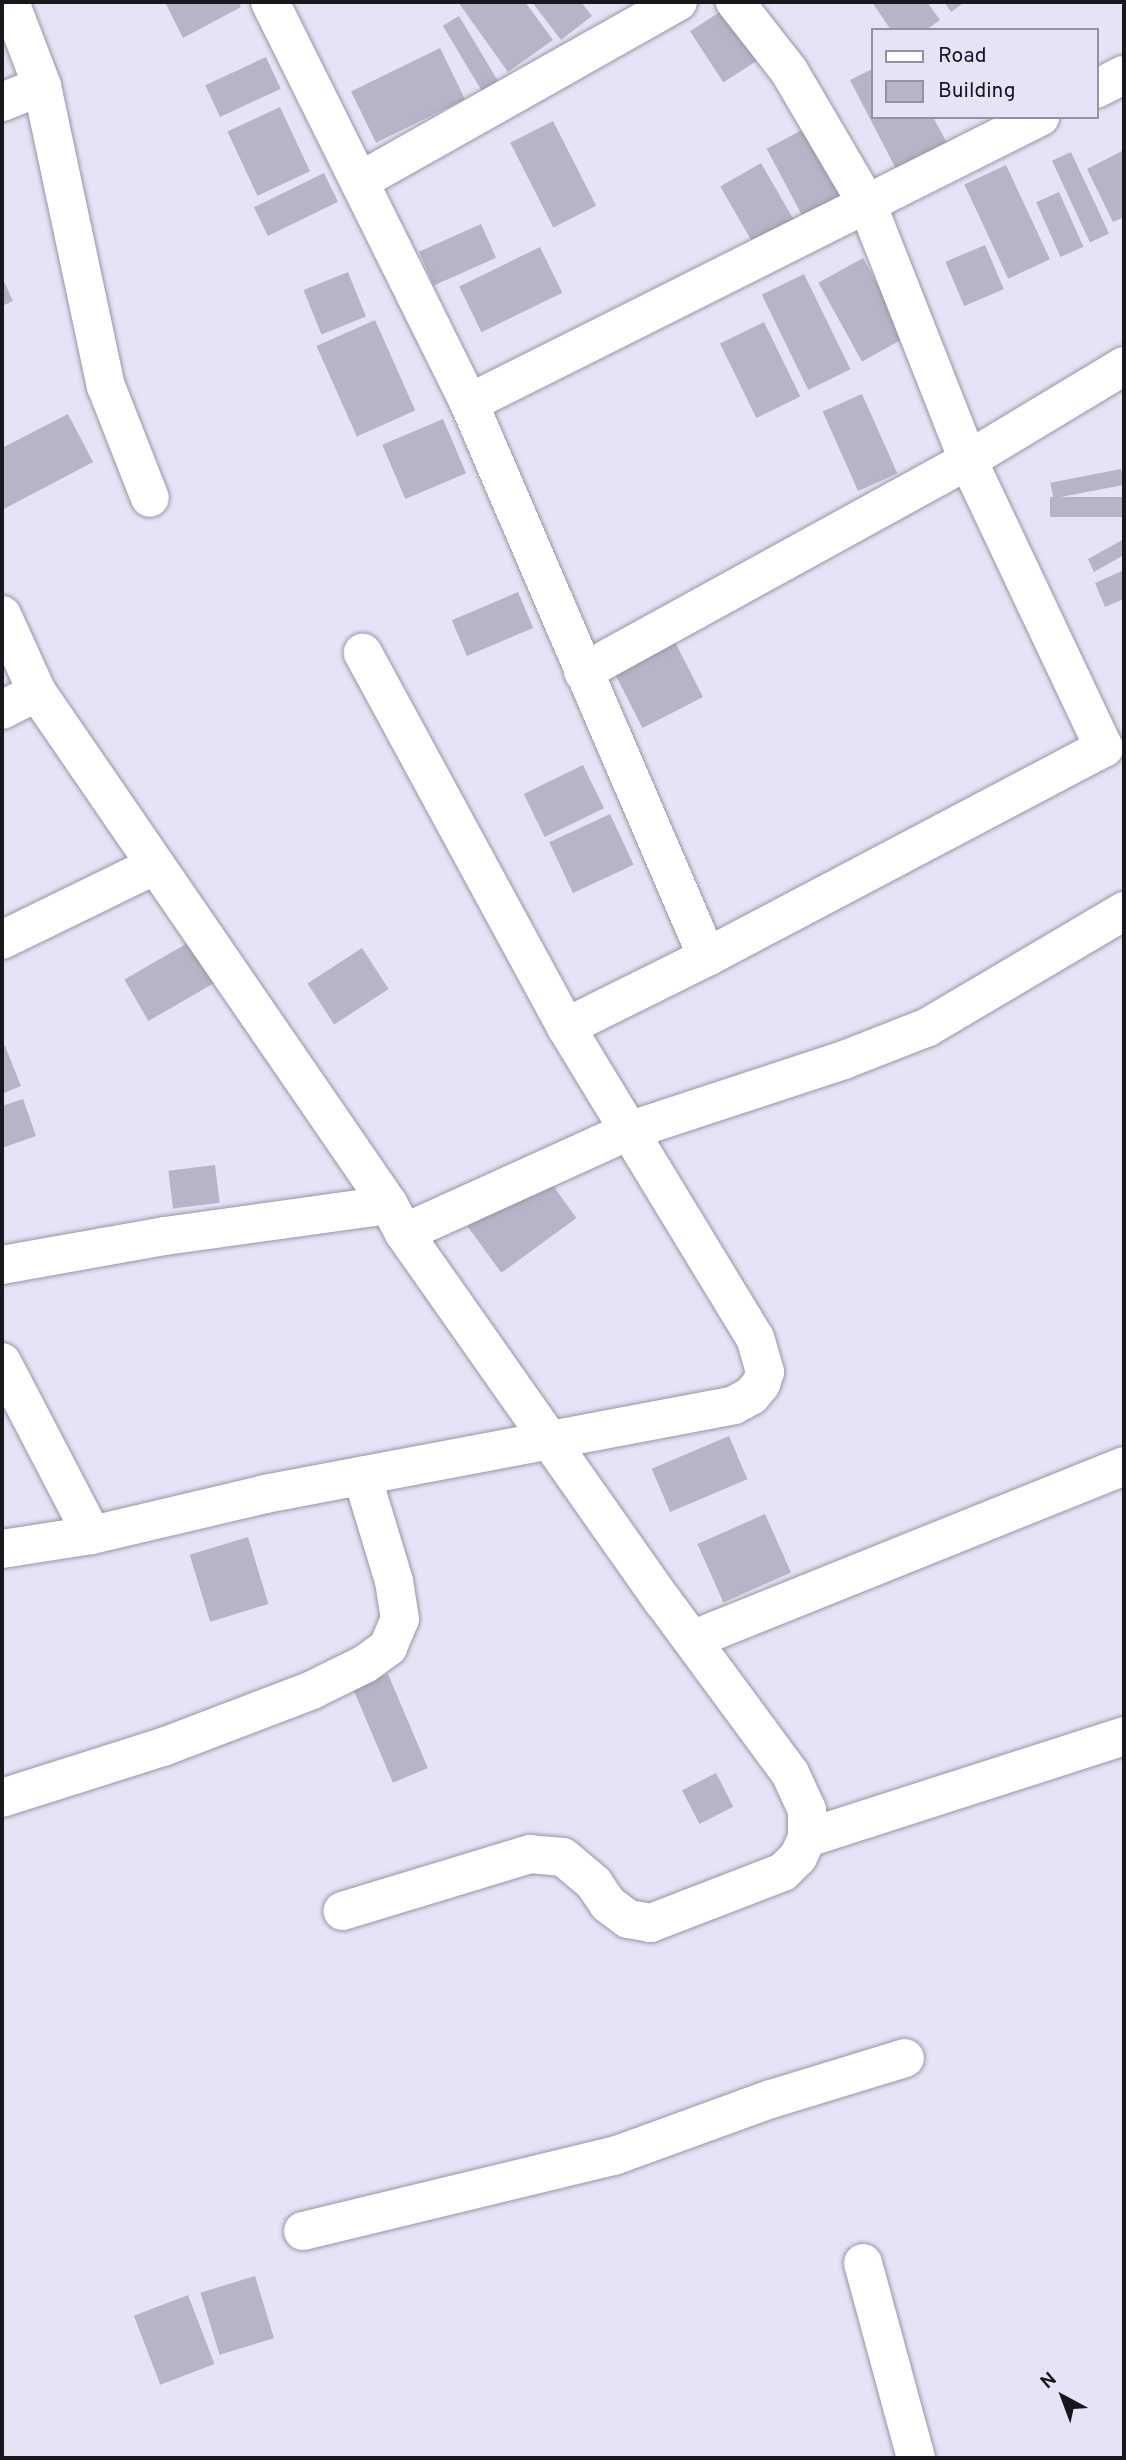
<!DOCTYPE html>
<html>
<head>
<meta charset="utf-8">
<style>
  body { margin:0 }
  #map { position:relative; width:1126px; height:2460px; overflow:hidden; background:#e7e3f7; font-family:Overpass,sans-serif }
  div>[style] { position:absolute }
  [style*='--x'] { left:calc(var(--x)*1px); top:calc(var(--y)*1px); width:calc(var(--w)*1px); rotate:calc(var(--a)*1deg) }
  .building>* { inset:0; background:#b8b4c7; transform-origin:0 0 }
  .roads { filter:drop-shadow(0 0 2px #9894a7) drop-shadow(0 0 2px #9894a7) }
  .minor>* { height:38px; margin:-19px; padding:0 19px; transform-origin:19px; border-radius:19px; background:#fff }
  span { translate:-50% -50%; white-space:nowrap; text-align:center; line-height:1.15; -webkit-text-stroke:7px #e7e3f7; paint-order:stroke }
  .frame { position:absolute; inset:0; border:4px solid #19171e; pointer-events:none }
  .legend { position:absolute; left:871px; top:28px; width:228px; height:91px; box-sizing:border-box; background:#e7e3f7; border:2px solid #9591a0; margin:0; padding:9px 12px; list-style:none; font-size:21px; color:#19171e }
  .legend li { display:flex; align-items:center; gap:14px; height:35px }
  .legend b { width:35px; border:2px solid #9591a0 }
  .north { position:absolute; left:1028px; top:2362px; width:70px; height:70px; -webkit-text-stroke:5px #e7e3f7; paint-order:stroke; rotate:319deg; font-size:19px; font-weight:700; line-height:28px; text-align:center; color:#19171e }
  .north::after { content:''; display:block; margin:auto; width:24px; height:32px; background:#19171e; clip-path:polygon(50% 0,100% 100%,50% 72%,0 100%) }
</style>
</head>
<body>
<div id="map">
  <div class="building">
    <div style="clip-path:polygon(165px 2px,239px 2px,241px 7px,183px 38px)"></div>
    <div style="clip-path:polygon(458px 2px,525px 2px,553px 40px,508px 72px)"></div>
    <div style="clip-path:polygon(532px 2px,581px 2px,592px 16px,561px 40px)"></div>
    <div style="clip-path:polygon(872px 2px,927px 2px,940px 20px,926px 30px,891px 30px)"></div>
    <div style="clip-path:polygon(944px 2px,965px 2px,951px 12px)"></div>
    <div style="left:732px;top:4px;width:61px;height:50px;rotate:57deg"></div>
    <div style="left:459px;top:16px;width:76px;height:19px;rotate:59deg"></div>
    <div style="left:440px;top:48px;width:57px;height:99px;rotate:64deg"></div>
    <div style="left:266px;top:57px;width:35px;height:67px;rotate:65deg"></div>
    <div style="clip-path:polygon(872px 69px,872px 117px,933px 117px,947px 143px,896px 169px,850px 80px)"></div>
    <div style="left:280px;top:107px;width:71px;height:58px;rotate:65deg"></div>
    <div style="left:553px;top:121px;width:95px;height:48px;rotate:63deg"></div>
    <div style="left:817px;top:122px;width:77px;height:57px;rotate:62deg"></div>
    <div style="clip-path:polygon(1124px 150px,1124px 217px,1113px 222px,1087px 169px)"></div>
    <div style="left:1071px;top:152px;width:90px;height:21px;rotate:65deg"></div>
    <div style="left:761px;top:163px;width:68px;height:47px;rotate:60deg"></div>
    <div style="left:1006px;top:165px;width:104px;height:46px;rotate:65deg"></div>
    <div style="left:324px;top:173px;width:32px;height:78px;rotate:64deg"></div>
    <div style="left:1059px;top:192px;width:60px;height:25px;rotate:66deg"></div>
    <div style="left:481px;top:224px;width:37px;height:68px;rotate:66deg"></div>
    <div style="left:985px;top:245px;width:48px;height:43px;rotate:67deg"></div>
    <div style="left:540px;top:247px;width:51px;height:90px;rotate:64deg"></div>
    <div style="left:863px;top:258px;width:90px;height:51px;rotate:61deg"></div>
    <div style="left:348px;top:272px;width:48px;height:48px;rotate:68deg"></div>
    <div style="left:804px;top:274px;width:106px;height:47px;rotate:64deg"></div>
    <div style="clip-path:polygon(2px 277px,13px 301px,2px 306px)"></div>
    <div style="left:375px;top:320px;width:99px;height:64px;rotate:66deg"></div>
    <div style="left:764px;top:322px;width:83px;height:49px;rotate:64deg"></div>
    <div style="left:862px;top:394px;width:87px;height:43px;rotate:66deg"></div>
    <div style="clip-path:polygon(68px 414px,93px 462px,2px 510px,2px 448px)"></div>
    <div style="left:443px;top:419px;width:59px;height:66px;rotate:67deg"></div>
    <div style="left:1121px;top:469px;width:16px;height:72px;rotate:79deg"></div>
    <div style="left:1124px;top:497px;width:20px;height:74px;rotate:90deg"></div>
    <div style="clip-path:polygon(1124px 539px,1124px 555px,1094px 572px,1088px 559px)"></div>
    <div style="clip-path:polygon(1124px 570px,1124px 599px,1105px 607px,1095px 583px)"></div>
    <div style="left:518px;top:592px;width:39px;height:72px;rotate:67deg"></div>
    <div style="left:674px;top:640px;width:64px;height:68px;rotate:63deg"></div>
    <div style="left:583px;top:765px;width:48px;height:66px;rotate:64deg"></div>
    <div style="left:610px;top:814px;width:56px;height:67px;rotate:65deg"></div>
    <div style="left:198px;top:937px;width:48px;height:85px;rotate:60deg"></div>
    <div style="left:362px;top:948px;width:49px;height:65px;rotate:57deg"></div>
    <div style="clip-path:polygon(5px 1046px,21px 1086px,2px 1094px,2px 1047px)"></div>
    <div style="clip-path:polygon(23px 1099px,36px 1136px,2px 1148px,2px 1106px)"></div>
    <div style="left:215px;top:1165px;width:38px;height:47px;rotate:83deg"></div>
    <div style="left:543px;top:1172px;width:57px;height:93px;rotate:54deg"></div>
    <div style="left:729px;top:1436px;width:47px;height:84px;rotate:67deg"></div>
    <div style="left:765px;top:1514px;width:64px;height:74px;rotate:66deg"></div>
    <div style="left:248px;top:1537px;width:70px;height:61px;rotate:73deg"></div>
    <div style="left:388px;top:1674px;width:102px;height:38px;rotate:67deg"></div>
    <div style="left:716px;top:1773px;width:38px;height:38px;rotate:63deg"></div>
    <div style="left:255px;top:2276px;width:65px;height:57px;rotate:73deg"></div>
    <div style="left:188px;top:2295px;width:74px;height:58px;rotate:69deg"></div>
  </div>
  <div class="roads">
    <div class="minor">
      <div style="--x:10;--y:2;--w:90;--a:69.1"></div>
      <div style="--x:42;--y:86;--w:307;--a:78"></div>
      <div style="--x:106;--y:386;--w:120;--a:68.6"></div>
      <div style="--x:270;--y:2;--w:448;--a:63.6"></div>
      <div style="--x:469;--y:403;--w:603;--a:66.75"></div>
      <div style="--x:707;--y:957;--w:449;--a:-27.8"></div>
      <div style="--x:1104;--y:748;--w:318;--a:-115.3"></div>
      <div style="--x:968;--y:460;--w:275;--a:-111.5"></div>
      <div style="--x:867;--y:204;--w:154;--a:-120.4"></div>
      <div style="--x:789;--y:71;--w:88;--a:-128"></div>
      <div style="--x:1096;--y:89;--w:31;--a:-27"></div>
      <div style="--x:2;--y:102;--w:43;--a:-21.8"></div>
      <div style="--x:360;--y:181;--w:365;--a:-29.4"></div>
      <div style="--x:469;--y:403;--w:639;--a:-26.61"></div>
      <div style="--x:2;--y:615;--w:85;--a:65.6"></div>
      <div style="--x:37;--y:692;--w:622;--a:55.54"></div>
      <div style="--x:583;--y:672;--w:440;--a:-28.8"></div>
      <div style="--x:968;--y:460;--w:182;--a:-31.1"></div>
      <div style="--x:2;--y:710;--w:39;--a:-27"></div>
      <div style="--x:2;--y:940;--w:171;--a:-26"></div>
      <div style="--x:566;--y:1027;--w:157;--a:-26.4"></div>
      <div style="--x:404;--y:1233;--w:249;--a:-24.4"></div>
      <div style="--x:631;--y:1130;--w:224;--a:-18.2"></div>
      <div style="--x:844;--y:1060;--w:90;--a:-21.4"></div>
      <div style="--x:928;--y:1027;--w:228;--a:-30.6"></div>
      <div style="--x:2;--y:1265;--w:166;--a:-10.1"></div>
      <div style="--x:165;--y:1236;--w:226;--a:-7.9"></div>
      <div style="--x:389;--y:1205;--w:32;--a:62"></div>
      <div style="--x:404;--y:1233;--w:450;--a:54.9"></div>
      <div style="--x:663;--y:1601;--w:214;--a:53.6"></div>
      <div style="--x:790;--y:1773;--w:41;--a:65.3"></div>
      <div style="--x:807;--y:1810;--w:28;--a:90"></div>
      <div style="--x:807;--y:1838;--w:21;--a:115"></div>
      <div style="--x:798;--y:1857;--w:21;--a:135"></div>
      <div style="--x:783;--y:1872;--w:142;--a:158.9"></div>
      <div style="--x:651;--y:1923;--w:23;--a:-170"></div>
      <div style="--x:628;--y:1919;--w:25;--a:-143"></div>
      <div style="--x:608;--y:1904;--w:25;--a:-124"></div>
      <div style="--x:594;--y:1883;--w:40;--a:-140"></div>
      <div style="--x:563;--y:1857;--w:33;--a:-175"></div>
      <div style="--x:530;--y:1854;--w:196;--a:163.1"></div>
      <div style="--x:2;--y:1362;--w:195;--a:62.5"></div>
      <div style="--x:92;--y:1535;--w:91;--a:171.2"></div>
      <div style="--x:92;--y:1535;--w:178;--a:-13.3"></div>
      <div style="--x:265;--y:1494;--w:477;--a:-10.7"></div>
      <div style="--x:734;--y:1405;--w:19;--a:-28"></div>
      <div style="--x:751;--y:1396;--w:16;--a:-50"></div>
      <div style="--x:761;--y:1384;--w:13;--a:-72"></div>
      <div style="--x:765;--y:1372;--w:35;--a:-106"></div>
      <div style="--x:755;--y:1338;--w:364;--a:-121.3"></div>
      <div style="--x:566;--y:1027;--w:426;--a:-118.5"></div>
      <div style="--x:694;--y:1639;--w:463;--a:-21.9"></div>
      <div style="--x:2;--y:1798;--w:169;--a:-17.6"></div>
      <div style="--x:163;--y:1747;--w:160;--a:-20.9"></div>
      <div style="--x:312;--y:1690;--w:59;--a:-26.1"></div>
      <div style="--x:365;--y:1664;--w:29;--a:-36"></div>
      <div style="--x:388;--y:1647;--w:30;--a:-67"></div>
      <div style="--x:400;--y:1619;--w:38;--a:-99"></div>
      <div style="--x:394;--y:1581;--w:110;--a:-106.9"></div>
      <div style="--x:807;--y:1838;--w:333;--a:-17.8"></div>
      <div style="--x:303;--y:2231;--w:320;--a:-13.6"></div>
      <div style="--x:614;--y:2156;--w:167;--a:-20"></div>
      <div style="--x:771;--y:2099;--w:140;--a:-17"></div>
      <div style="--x:863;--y:2263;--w:202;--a:74.8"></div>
    </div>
  </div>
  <div class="frame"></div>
  <ul class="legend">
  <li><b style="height:9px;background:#fff"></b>Road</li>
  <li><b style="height:19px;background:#b8b4c7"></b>Building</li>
  </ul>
  <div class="north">N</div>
</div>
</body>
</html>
